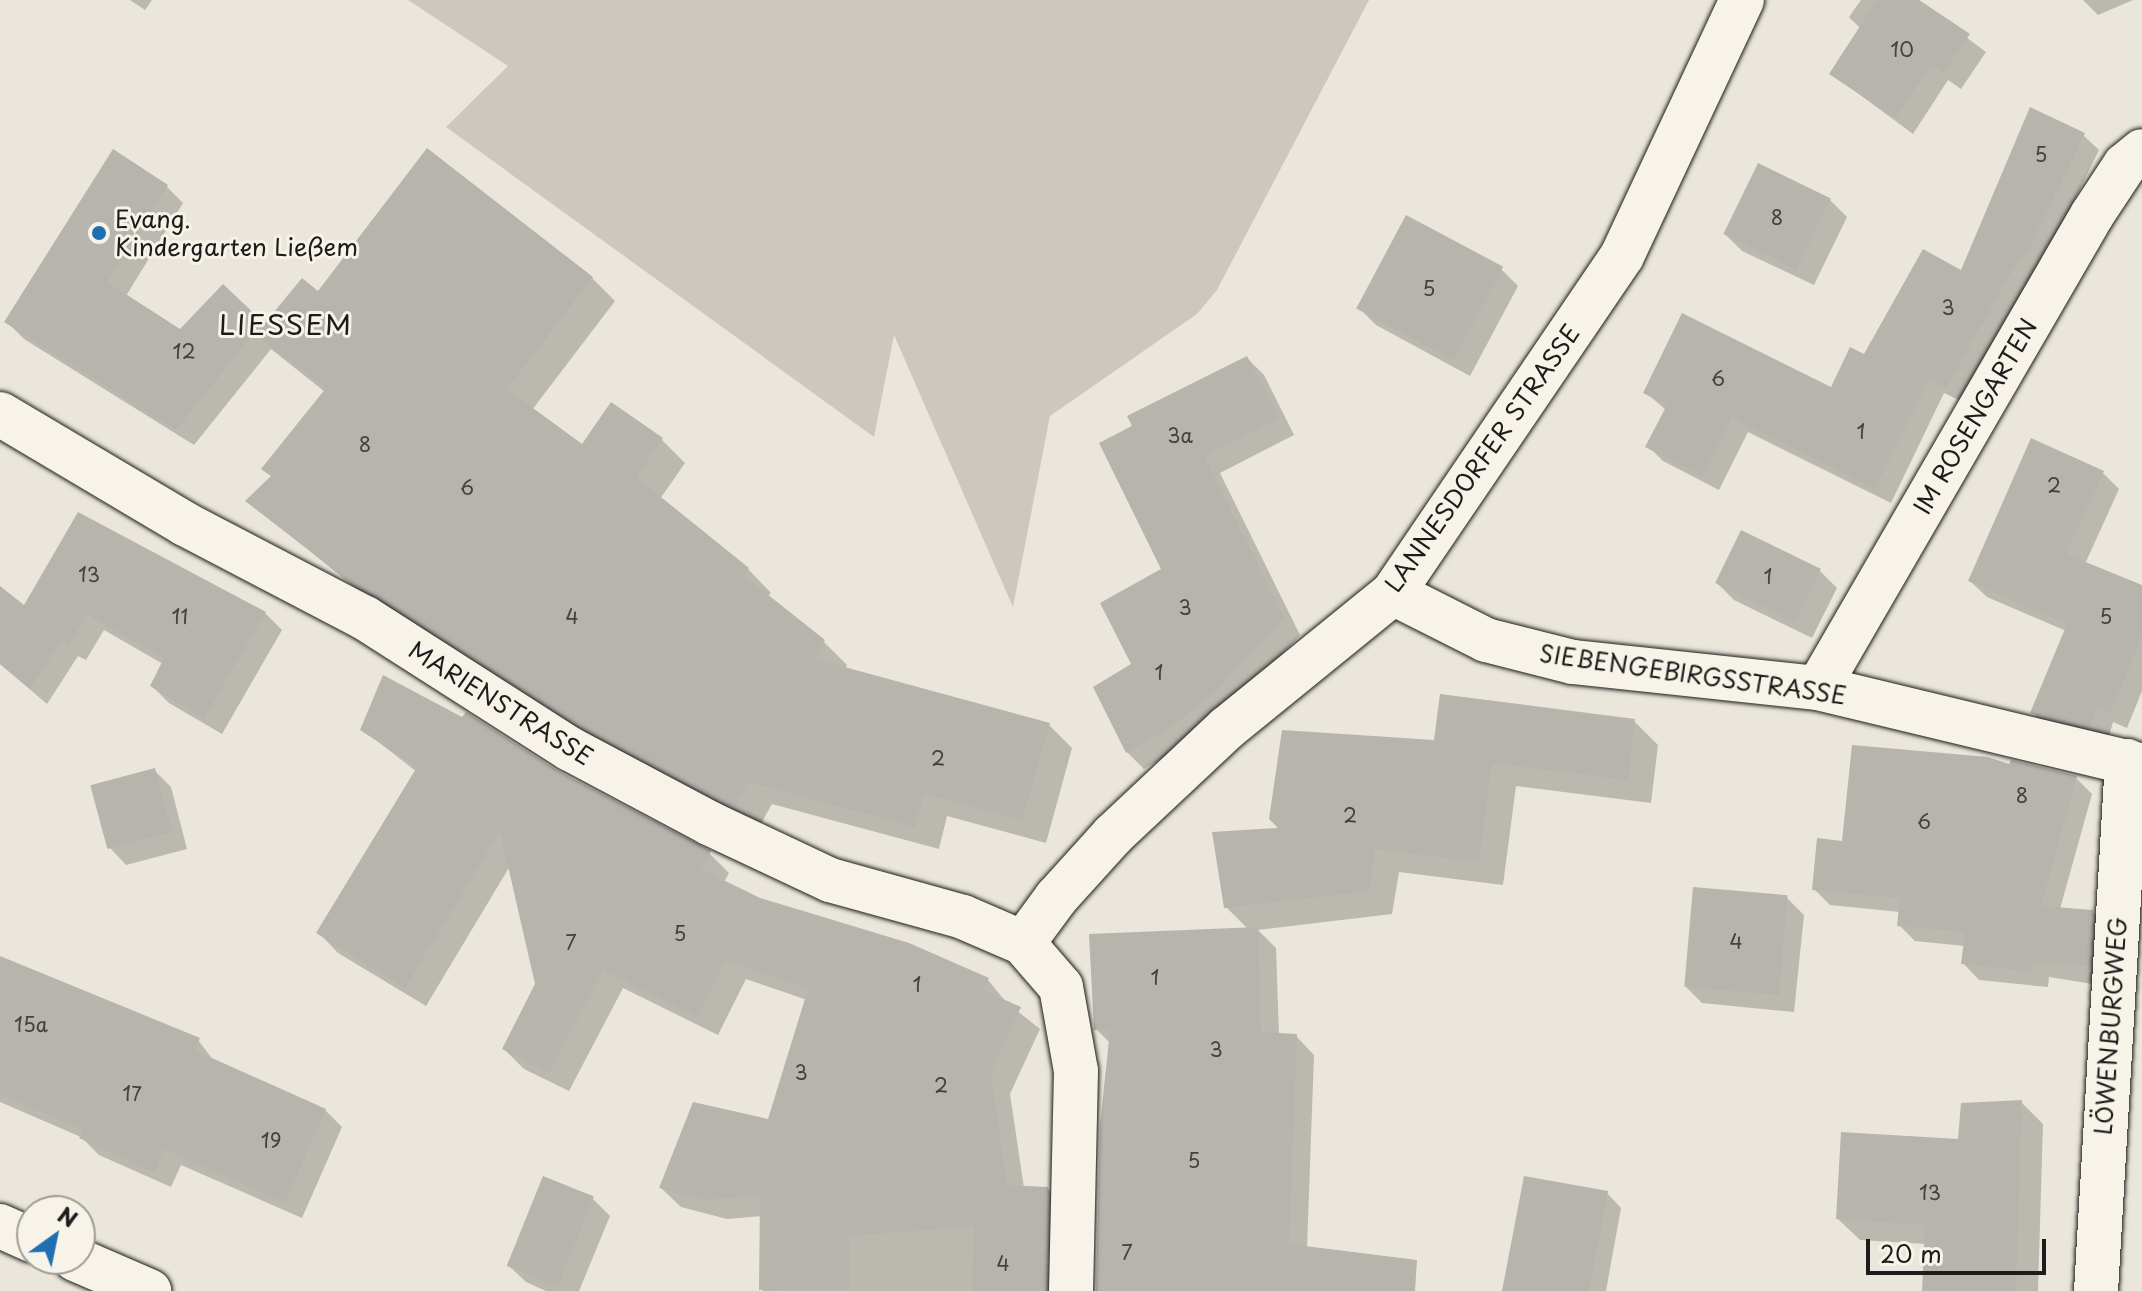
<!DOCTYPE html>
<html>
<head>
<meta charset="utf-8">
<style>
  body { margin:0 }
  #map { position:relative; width:2142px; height:1291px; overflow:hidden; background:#eae6dc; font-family:"Playpen Sans",sans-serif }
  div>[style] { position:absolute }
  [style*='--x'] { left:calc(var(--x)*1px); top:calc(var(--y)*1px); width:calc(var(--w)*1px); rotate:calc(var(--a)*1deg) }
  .green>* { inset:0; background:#ccc8c0 }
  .shadow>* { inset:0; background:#0003 }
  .building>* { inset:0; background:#b6b4ac; transform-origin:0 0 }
  .roads { filter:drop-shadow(0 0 2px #1c1c1c) drop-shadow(0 0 2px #1c1c1c) }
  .street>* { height:44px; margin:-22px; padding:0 22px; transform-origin:22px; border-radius:22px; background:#f7f3e8 }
  .dots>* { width:22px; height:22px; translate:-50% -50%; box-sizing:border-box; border:4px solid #f7f3e8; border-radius:50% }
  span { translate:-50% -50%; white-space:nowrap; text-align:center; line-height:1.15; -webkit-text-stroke:6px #f7f3e8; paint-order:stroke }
  .number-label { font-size:20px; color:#424240 }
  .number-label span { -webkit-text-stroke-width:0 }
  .poi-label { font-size:24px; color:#1c1c1c }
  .left { translate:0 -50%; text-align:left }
  .street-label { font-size:24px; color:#1c1c1c }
  .quarter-label { font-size:28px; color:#1c1c1c; letter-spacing:2px }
  .north { position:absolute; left:16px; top:1195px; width:80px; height:80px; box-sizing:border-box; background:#f7f3e8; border:2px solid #9f9d96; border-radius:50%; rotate:33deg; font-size:22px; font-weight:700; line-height:32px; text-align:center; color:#1c1c1c }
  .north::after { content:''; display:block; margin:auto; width:28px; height:36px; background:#1f6fb2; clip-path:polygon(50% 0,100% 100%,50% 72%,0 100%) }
  .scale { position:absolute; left:1866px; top:1239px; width:180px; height:36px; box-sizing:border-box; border:4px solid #1c1c1c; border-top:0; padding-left:10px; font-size:24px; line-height:28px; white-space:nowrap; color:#1c1c1c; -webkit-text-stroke:6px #f7f3e8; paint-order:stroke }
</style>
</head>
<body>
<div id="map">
  <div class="green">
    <div style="clip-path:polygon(408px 0,1369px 0,1217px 290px,1197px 314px,1050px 416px,1013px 607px,894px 335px,874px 437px,446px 127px,508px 66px)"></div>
  </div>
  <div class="shadow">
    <div style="clip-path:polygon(130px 0,152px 0,145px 10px)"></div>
    <div style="clip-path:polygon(1861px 0,1916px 0,1986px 52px,1961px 89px,1948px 80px,1913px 134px,1832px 74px,1861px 29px,1849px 17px)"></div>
    <div style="clip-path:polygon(2083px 0,2133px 0,2098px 15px)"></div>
    <div style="clip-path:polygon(2083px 135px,2099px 150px,2041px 269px,1961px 401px,1944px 393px,1891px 503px,1748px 432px,1719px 490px,1663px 461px,1648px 446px,1667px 411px,1645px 392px,1832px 389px,1962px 273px)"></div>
    <div style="clip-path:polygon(166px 186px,183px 203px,126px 296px,181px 332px,223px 287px,265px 327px,318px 293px,592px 278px,615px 301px,532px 410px,582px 447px,611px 405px,662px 440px,685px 463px,660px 499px,748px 569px,771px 593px,767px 597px,824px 642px,847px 665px,845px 669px,1049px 725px,1072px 748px,1046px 843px,947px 816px,939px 849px,772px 804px,758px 829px,608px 750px,375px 604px,248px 501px,272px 477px,325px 392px,271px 349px,194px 445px,24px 339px,7px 322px)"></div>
    <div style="clip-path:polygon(1830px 200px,1847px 217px,1814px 285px,1742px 251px,1725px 234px)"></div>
    <div style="clip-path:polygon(1501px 269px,1518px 286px,1470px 376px,1376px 325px,1359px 308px)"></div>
    <div style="clip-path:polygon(1247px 358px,1264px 375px,1294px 435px,1220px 473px,1300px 635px,1230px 710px,1191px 741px,1144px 769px,1127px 752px,1133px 664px,1164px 570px,1101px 444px)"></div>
    <div style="clip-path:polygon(2103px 473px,2119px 489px,2085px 564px,2142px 587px,2142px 691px,2127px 728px,2113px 722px,2107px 743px,2049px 729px,2033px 713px,2066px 631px,1987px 597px,1970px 581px)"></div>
    <div style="clip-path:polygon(1820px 571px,1837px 588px,1812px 638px,1734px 600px,1717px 583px)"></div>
    <div style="clip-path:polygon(0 593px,25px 608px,265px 613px,282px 630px,222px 734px,169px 703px,152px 686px,163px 664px,104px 630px,86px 660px,78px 656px,47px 704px,0 664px)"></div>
    <div style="clip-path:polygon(1634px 721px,1658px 745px,1651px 803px,1516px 786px,1503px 885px,1399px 872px,1392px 914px,1258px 930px,1276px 948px,1279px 1035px,1296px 1036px,1314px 1055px,1307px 1248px,1391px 1291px,1098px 1291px,1110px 1043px,1096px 1029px,1248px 929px,1226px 907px,1282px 829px,1436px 742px)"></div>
    <div style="clip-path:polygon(363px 730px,557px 773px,709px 853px,729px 873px,724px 882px,759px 900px,988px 980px,1006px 1002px,1040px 1029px,1010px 1094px,1024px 1188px,1048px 1189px,1067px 1208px,1065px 1291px,763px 1291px,762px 1216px,727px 1219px,681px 1207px,661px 1188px,769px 1121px,807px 1000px,746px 979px,718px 1035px,623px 988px,569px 1091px,524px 1069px,504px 1049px,537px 984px,510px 866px,426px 1006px,338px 953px,319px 933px,417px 772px)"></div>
    <div style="clip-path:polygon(2010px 767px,2076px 778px,2092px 794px,2060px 909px,2092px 911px,2108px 928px,2105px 986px,2049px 977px,2048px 987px,1979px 980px,1963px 963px,1965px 946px,1915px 941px,1899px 925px,1900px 912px,1830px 905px,1814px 889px,1844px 843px)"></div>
    <div style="clip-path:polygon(154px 770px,171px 787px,187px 849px,126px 865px,110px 848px)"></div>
    <div style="clip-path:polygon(1787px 898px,1804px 915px,1794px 1012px,1702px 1003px,1685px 986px)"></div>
    <div style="clip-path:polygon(0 959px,198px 1040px,214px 1061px,325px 1110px,342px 1127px,302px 1218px,181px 1165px,171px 1187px,99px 1155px,81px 1137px,0 1102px)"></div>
    <div style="clip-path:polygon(2021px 1102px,2043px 1124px,2038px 1291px,1924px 1291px,1926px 1244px,1860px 1240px,1838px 1219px)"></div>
    <div style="clip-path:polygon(1607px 1193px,1621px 1208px,1606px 1291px,1504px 1291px)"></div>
    <div style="clip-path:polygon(593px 1199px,610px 1216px,579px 1291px,546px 1291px,526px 1282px,509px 1266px)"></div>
  </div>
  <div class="building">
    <div style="clip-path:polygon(1877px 0,1919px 0,1970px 34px,1943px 73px,1931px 65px,1895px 118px,1829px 74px)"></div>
    <div style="clip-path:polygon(2030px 107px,2085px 133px,2026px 255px,2022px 253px,1946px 388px,1929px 379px,1875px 489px,1732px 418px,1703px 476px,1645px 447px,1667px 405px,1643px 393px,1682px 313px,1831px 387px,1850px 347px,1864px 354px,1923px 249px,1961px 270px)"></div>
    <div style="clip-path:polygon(427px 148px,593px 277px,507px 389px,582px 444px,611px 402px,663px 438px,636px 477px,749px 568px,743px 575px,825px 640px,815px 659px,1050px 723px,1022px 820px,924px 794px,915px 827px,748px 782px,734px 807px,583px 727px,349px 581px,245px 501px,271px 476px,261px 469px,326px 388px,255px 335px,302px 278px,318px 291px)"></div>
    <div style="clip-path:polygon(113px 149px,168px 185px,107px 282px,180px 329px,223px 284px,263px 322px,176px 430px,4px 322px)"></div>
    <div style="left:1758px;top:163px;width:81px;height:79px;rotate:26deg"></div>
    <div style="left:1406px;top:215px;width:110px;height:106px;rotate:28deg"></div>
    <div style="clip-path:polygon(1247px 356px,1279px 418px,1204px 456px,1284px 618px,1213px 693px,1174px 725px,1126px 753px,1093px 687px,1131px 664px,1100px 603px,1161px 569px,1099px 443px,1132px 426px,1127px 416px)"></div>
    <div style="clip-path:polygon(2031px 438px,2104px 471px,2066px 554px,2142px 585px,2142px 636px,2110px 713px,2096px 707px,2090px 728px,2030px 713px,2067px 624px,1968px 581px)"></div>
    <div style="clip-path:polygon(78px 512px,266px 612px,204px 718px,150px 686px,164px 658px,86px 614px,69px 645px,61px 640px,30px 689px,0 664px,0 586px,24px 605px)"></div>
    <div style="left:1741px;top:530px;width:89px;height:59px;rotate:26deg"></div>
    <div style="clip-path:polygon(383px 675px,462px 717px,466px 712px,558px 771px,711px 851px,701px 869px,760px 898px,909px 943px,989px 978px,983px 990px,1021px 1007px,991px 1073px,1007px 1185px,1048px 1187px,1046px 1291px,972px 1291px,974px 1226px,849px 1236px,849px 1289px,759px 1290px,760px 1195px,705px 1200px,659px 1188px,693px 1102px,768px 1119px,808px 989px,726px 960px,698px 1017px,603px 970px,549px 1073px,502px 1049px,535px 984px,500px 831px,405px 988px,316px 933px,417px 767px,360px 730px)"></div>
    <div style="clip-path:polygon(1440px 694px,1635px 719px,1628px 780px,1492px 763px,1479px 862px,1375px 849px,1369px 891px,1224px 908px,1212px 832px,1278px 828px,1269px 819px,1282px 730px,1434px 740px)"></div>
    <div style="clip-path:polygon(1852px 745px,1988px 757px,2009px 764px,2011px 760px,2077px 776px,2041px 906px,2093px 910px,2090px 966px,2033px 962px,2032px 972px,1961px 964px,1965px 932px,1897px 926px,1900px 898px,1812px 890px,1817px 838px,1842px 841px)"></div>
    <div style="left:155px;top:768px;width:66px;height:67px;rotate:75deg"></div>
    <div style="left:1693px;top:887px;width:95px;height:100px;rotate:5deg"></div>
    <div style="clip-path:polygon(1258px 927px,1261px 1032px,1297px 1034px,1289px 1244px,1417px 1260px,1415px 1291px,1096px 1291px,1100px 1126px,1110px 1030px,1094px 1030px,1089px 934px)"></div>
    <div style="clip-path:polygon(0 956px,200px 1038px,194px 1050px,326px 1109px,285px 1203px,164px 1149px,154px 1172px,79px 1138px,83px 1130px,0 1094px)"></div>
    <div style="clip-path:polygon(2022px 1100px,2016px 1291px,1922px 1291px,1925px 1225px,1836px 1219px,1841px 1132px,1958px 1139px,1961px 1103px)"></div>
    <div style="left:543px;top:1176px;width:55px;height:97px;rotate:22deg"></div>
    <div style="clip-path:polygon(1524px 1176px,1608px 1191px,1589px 1291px,1502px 1291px)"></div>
  </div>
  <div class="roads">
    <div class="street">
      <div style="--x:0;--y:414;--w:215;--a:30.7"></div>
      <div style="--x:185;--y:524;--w:203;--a:27.6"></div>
      <div style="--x:365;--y:618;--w:243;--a:32.6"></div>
      <div style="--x:570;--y:749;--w:157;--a:28"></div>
      <div style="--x:709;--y:823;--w:134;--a:25.2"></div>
      <div style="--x:830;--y:880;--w:138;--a:15.5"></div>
      <div style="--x:963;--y:917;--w:65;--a:23.4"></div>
      <div style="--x:1023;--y:943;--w:58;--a:49.2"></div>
      <div style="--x:1061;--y:987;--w:85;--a:79.9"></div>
      <div style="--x:1076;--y:1071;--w:220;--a:91.3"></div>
      <div style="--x:1393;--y:593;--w:104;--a:26.8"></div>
      <div style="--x:1486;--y:640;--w:90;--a:14.2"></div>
      <div style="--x:1573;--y:662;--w:246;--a:6.1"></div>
      <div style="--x:1818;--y:688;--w:333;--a:13.5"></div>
      <div style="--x:1818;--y:688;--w:547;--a:-59.92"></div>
      <div style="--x:2092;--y:215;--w:60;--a:-56.6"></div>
      <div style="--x:2125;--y:165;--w:22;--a:-39"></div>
      <div style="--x:1023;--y:943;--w:56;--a:-53.7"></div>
      <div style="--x:1056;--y:898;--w:85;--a:-47.9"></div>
      <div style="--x:1113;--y:835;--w:156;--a:-43.2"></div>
      <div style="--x:1227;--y:728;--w:214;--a:-39.1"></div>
      <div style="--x:1393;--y:593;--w:407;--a:-55.8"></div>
      <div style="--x:1622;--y:256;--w:283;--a:-64.9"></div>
      <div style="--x:0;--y:1226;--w:35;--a:24"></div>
      <div style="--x:75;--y:1259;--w:81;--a:23.4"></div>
      <div style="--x:2096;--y:1291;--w:531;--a:-86.65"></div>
    </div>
  </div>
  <div class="dots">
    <div style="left:99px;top:233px;background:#1f6fb2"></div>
  </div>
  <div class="number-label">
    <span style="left:1902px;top:49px">10</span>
    <span style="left:2041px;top:154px">5</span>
    <span style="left:1777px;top:217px">8</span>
    <span style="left:1429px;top:288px">5</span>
    <span style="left:1948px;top:307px">3</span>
    <span style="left:184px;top:351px">12</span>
    <span style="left:1718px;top:378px">6</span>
    <span style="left:1861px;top:431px">1</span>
    <span style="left:1180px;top:435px">3a</span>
    <span style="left:365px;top:444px">8</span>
    <span style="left:2054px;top:485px">2</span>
    <span style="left:467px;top:487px">6</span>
    <span style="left:89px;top:574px">13</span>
    <span style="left:1768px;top:576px">1</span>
    <span style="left:1185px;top:607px">3</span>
    <span style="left:180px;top:616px">11</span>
    <span style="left:572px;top:616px">4</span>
    <span style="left:2106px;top:616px">5</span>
    <span style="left:1159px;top:672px">1</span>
    <span style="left:938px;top:758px">2</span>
    <span style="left:2022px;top:795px">8</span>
    <span style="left:1350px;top:815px">2</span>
    <span style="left:1924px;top:821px">6</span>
    <span style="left:680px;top:933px">5</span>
    <span style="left:1736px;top:941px">4</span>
    <span style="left:571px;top:942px">7</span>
    <span style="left:1155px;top:977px">1</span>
    <span style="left:917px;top:984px">1</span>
    <span style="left:31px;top:1024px">15a</span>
    <span style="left:1216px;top:1049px">3</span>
    <span style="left:801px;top:1072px">3</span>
    <span style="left:941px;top:1085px">2</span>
    <span style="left:132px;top:1093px">17</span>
    <span style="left:271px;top:1140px">19</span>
    <span style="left:1194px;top:1160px">5</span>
    <span style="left:1930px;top:1192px">13</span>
    <span style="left:1127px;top:1252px">7</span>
    <span style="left:1003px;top:1263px">4</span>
  </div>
  <div class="poi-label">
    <span class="left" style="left:115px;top:233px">Evang.<br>Kindergarten Ließem</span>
  </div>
  <div class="street-label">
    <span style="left:1975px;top:416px;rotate:-60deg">IM ROSENGARTEN</span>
    <span style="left:1482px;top:458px;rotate:-55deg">LANNESDORFER STRASSE</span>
    <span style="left:1693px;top:674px;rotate:8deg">SIEBENGEBIRGSSTRASSE</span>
    <span style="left:501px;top:703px;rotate:32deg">MARIENSTRASSE</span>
    <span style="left:2110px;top:1026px;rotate:-86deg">LÖWENBURGWEG</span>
  </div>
  <div class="quarter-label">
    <span style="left:286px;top:324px">LIESSEM</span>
  </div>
  <div class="north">N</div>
  <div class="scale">20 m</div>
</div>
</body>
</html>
